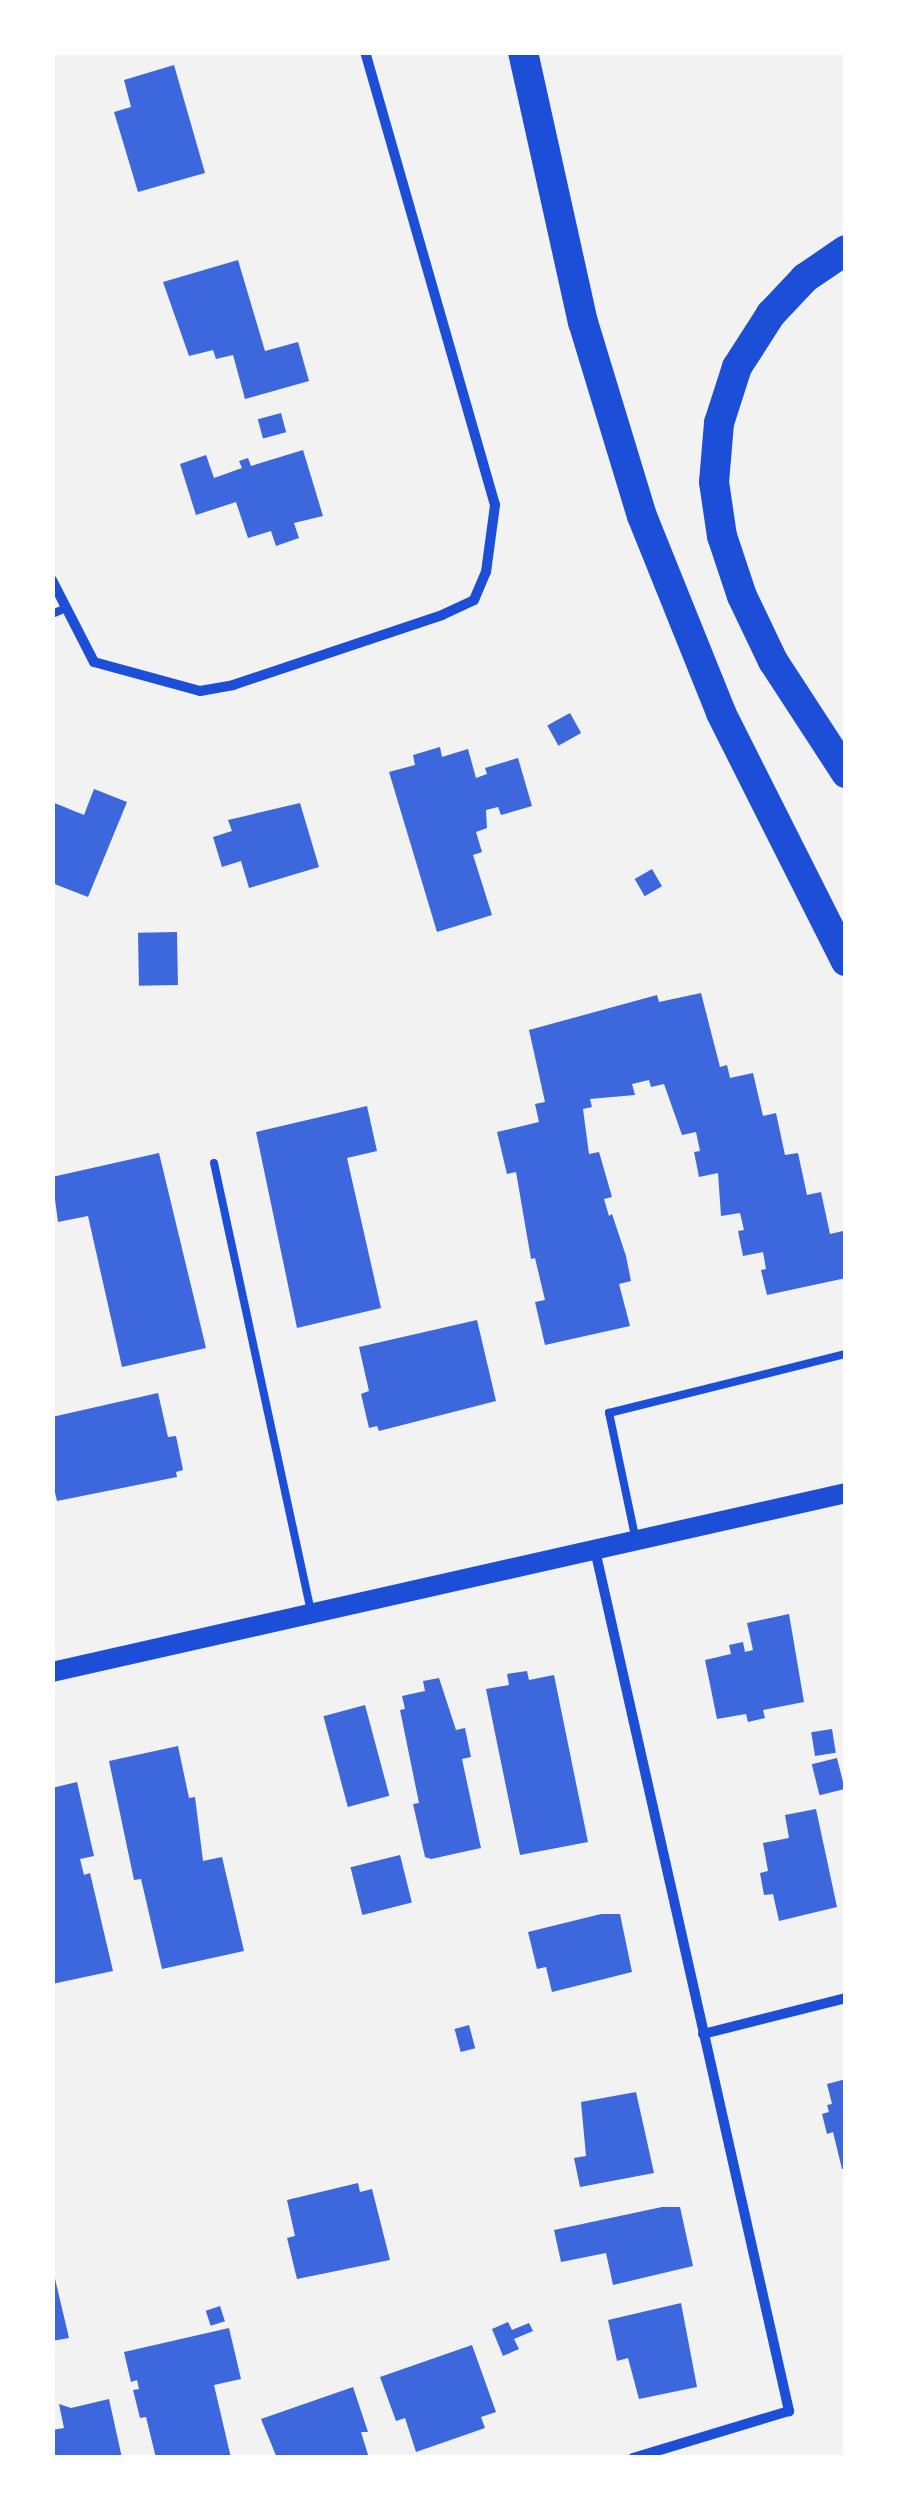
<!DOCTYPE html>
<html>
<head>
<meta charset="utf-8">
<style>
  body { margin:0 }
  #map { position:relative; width:898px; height:2510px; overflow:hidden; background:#f2f2f2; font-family:Roboto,sans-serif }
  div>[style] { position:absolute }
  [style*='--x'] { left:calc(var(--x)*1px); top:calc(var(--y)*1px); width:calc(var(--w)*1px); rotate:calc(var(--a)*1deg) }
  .building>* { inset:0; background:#3d67dc; transform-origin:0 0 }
  .service>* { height:8px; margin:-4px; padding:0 4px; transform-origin:4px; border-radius:4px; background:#1d4ed8 }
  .minor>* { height:10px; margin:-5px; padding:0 5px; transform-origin:5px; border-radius:5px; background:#1d4ed8 }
  .secondary>* { height:20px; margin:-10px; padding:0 10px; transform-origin:10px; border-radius:10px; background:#1d4ed8 }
  .motorway>* { height:30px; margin:-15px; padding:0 15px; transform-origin:15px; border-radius:15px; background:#1d4ed8 }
  span { translate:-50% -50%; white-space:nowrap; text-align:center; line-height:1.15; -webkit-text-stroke:8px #fff; paint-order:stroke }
  .frame { position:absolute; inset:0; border:55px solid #fff; pointer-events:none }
</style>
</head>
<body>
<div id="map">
  <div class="building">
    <div style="clip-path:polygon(174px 65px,205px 173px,138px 192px,114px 112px,131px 107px,124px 80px)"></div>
    <div style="clip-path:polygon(238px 260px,265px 351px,298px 342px,309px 381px,245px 399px,233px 355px,216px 359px,213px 350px,189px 356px,163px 282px)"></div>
    <div style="left:281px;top:413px;width:20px;height:24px;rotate:75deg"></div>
    <div style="clip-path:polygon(303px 450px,323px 516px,294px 523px,299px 538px,276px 546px,271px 531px,248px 538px,236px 502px,196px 515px,180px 464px,206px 455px,214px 478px,242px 468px,239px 461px,248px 458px,251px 466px)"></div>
    <div style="left:570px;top:713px;width:23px;height:26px;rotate:61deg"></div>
    <div style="clip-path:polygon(440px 747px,442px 757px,468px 749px,476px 778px,487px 774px,485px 768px,518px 758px,532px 806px,501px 815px,498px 807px,486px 810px,487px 828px,476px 832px,482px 852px,473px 855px,492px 915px,437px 932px,389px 772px,415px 765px,413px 755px)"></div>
    <div style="clip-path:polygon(94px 789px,127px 802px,88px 897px,52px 883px,52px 802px,84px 815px)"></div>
    <div style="clip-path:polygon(300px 803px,319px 867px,249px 888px,241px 861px,222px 867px,213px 837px,232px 831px,228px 820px)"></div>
    <div style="left:652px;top:869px;width:20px;height:20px;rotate:60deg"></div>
    <div style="left:177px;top:932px;width:53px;height:39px;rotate:89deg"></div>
    <div style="clip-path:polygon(701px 993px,720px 1067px,727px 1065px,730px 1078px,753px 1073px,763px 1116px,776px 1113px,785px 1155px,798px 1153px,807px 1195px,821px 1192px,830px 1234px,843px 1231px,846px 1278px,767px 1295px,761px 1270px,766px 1269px,763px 1252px,743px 1256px,738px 1231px,744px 1230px,740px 1213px,721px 1216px,718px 1173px,699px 1177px,694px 1152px,700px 1151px,696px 1132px,682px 1135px,664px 1084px,651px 1087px,649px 1080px,632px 1084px,635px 1095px,590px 1099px,592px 1107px,583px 1109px,589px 1154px,599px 1152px,612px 1197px,604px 1199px,609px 1216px,612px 1214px,626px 1256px,631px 1281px,619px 1284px,630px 1326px,545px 1345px,535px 1302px,545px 1300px,535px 1258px,531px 1259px,516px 1172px,507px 1174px,497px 1132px,539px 1122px,535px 1104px,545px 1102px,529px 1030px,657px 995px,659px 1002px)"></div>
    <div style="clip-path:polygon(367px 1106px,377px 1151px,347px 1158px,381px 1308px,297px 1328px,256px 1132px)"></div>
    <div style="clip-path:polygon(159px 1153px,206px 1348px,122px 1367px,88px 1216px,58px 1222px,52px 1177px)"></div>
    <div style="clip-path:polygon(477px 1320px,496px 1401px,379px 1431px,377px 1426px,369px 1428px,361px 1394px,369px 1391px,359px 1347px)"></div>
    <div style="clip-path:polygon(158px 1393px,168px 1437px,176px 1436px,183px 1470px,176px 1472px,177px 1477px,57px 1501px,52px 1480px,52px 1417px)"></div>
    <div style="clip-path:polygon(789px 1614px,804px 1702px,763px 1710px,765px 1718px,748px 1722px,746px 1714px,717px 1719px,705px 1660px,731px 1654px,729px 1645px,743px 1642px,745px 1652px,753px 1650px,747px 1623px)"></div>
    <div style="clip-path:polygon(527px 1671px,529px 1680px,554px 1675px,588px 1842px,520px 1855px,486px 1689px,509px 1685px,507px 1674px)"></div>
    <div style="clip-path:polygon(439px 1678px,456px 1730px,465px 1728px,471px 1757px,462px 1759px,481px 1848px,431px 1859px,425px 1857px,413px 1804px,419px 1803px,400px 1710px,405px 1709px,402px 1696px,425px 1691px,423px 1681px)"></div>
    <div style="left:365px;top:1705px;width:94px;height:43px;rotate:75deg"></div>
    <div style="left:832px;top:1729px;width:24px;height:21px;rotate:81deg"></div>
    <div style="clip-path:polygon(178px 1746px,189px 1798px,195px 1797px,203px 1861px,222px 1857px,244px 1951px,162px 1969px,141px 1879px,134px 1880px,109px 1761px)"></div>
    <div style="left:837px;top:1758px;width:32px;height:26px;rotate:76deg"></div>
    <div style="clip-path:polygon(77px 1782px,94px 1856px,80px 1859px,84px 1875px,90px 1873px,113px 1971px,52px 1984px,52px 1788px)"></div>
    <div style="clip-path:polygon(816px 1809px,837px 1907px,779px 1921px,773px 1894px,764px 1895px,760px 1873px,768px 1871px,763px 1843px,789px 1838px,785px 1815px)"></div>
    <div style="left:400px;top:1855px;width:49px;height:51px;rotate:76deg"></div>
    <div style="clip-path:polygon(601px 1914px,620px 1914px,632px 1972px,552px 1992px,546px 1967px,537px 1969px,528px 1932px)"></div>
    <div style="left:469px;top:2025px;width:24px;height:15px;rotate:75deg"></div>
    <div style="clip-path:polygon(846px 2079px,846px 2168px,842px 2169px,833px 2132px,827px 2134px,822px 2114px,829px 2112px,827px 2105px,832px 2104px,827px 2084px)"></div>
    <div style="clip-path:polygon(636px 2092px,654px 2173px,580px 2187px,574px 2158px,586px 2156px,581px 2102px)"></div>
    <div style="clip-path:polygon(358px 2183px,360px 2192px,372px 2189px,390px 2260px,297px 2279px,287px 2238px,295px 2236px,287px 2200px)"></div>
    <div style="clip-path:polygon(662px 2207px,680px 2207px,693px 2266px,613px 2285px,606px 2253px,561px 2262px,554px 2230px)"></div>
    <div style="clip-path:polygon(52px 2266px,69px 2338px,52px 2341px)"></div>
    <div style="clip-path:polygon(681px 2303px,697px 2387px,639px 2399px,628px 2358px,617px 2361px,608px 2320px)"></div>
    <div style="left:220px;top:2306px;width:16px;height:15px;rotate:72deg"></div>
    <div style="clip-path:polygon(508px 2322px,512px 2330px,529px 2323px,533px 2331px,514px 2339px,519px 2349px,503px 2356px,492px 2329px)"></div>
    <div style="clip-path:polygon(229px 2328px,241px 2379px,214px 2385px,231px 2458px,156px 2458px,146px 2417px,140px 2418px,133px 2390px,139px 2389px,137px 2380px,131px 2382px,124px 2352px)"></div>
    <div style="clip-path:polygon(472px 2345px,496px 2412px,481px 2417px,485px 2428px,416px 2452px,405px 2418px,396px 2421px,380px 2377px)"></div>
    <div style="clip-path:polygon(353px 2387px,368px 2432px,361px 2432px,369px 2458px,277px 2458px,261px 2419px)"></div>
    <div style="clip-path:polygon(109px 2399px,122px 2458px,52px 2458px,52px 2430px,64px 2428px,59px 2404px,71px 2408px)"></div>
  </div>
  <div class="service">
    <div style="--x:52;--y:614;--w:13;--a:-23"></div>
    <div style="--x:214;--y:1163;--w:459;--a:77.8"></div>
    <div style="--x:635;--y:1536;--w:126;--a:-101.9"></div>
    <div style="--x:609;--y:1413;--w:244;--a:-14"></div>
  </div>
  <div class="minor">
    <div style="--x:52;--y:580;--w:92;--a:62.9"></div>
    <div style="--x:94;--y:662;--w:110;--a:15.3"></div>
    <div style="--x:200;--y:691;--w:34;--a:-10"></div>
    <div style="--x:233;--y:685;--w:220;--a:-18.5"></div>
    <div style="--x:442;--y:615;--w:35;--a:-25"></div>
    <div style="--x:474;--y:600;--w:30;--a:-67"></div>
    <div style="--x:486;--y:572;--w:68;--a:-82.3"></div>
    <div style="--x:495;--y:505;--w:471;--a:-106"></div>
    <div style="--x:595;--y:1550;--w:883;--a:77.3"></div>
    <div style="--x:789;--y:2411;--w:163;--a:163.2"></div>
    <div style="--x:703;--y:2034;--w:147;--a:-14.1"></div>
  </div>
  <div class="secondary">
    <div style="--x:52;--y:1672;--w:814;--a:-12.7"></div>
  </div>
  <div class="motorway">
    <div style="--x:523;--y:52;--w:277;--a:77.5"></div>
    <div style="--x:583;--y:322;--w:203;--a:73.1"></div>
    <div style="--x:642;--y:516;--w:212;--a:68.1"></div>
    <div style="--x:721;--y:713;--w:278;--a:63.3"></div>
    <div style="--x:846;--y:250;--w:50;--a:145.7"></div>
    <div style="--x:805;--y:278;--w:50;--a:133.4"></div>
    <div style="--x:771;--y:314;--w:63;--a:122.7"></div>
    <div style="--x:737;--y:367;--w:59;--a:107.8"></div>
    <div style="--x:719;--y:423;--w:59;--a:94.8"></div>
    <div style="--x:714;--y:482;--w:55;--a:81.6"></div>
    <div style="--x:722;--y:536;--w:63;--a:71.6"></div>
    <div style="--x:742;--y:596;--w:72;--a:64.5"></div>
    <div style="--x:773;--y:661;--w:134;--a:56.9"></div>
  </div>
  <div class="frame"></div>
</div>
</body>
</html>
